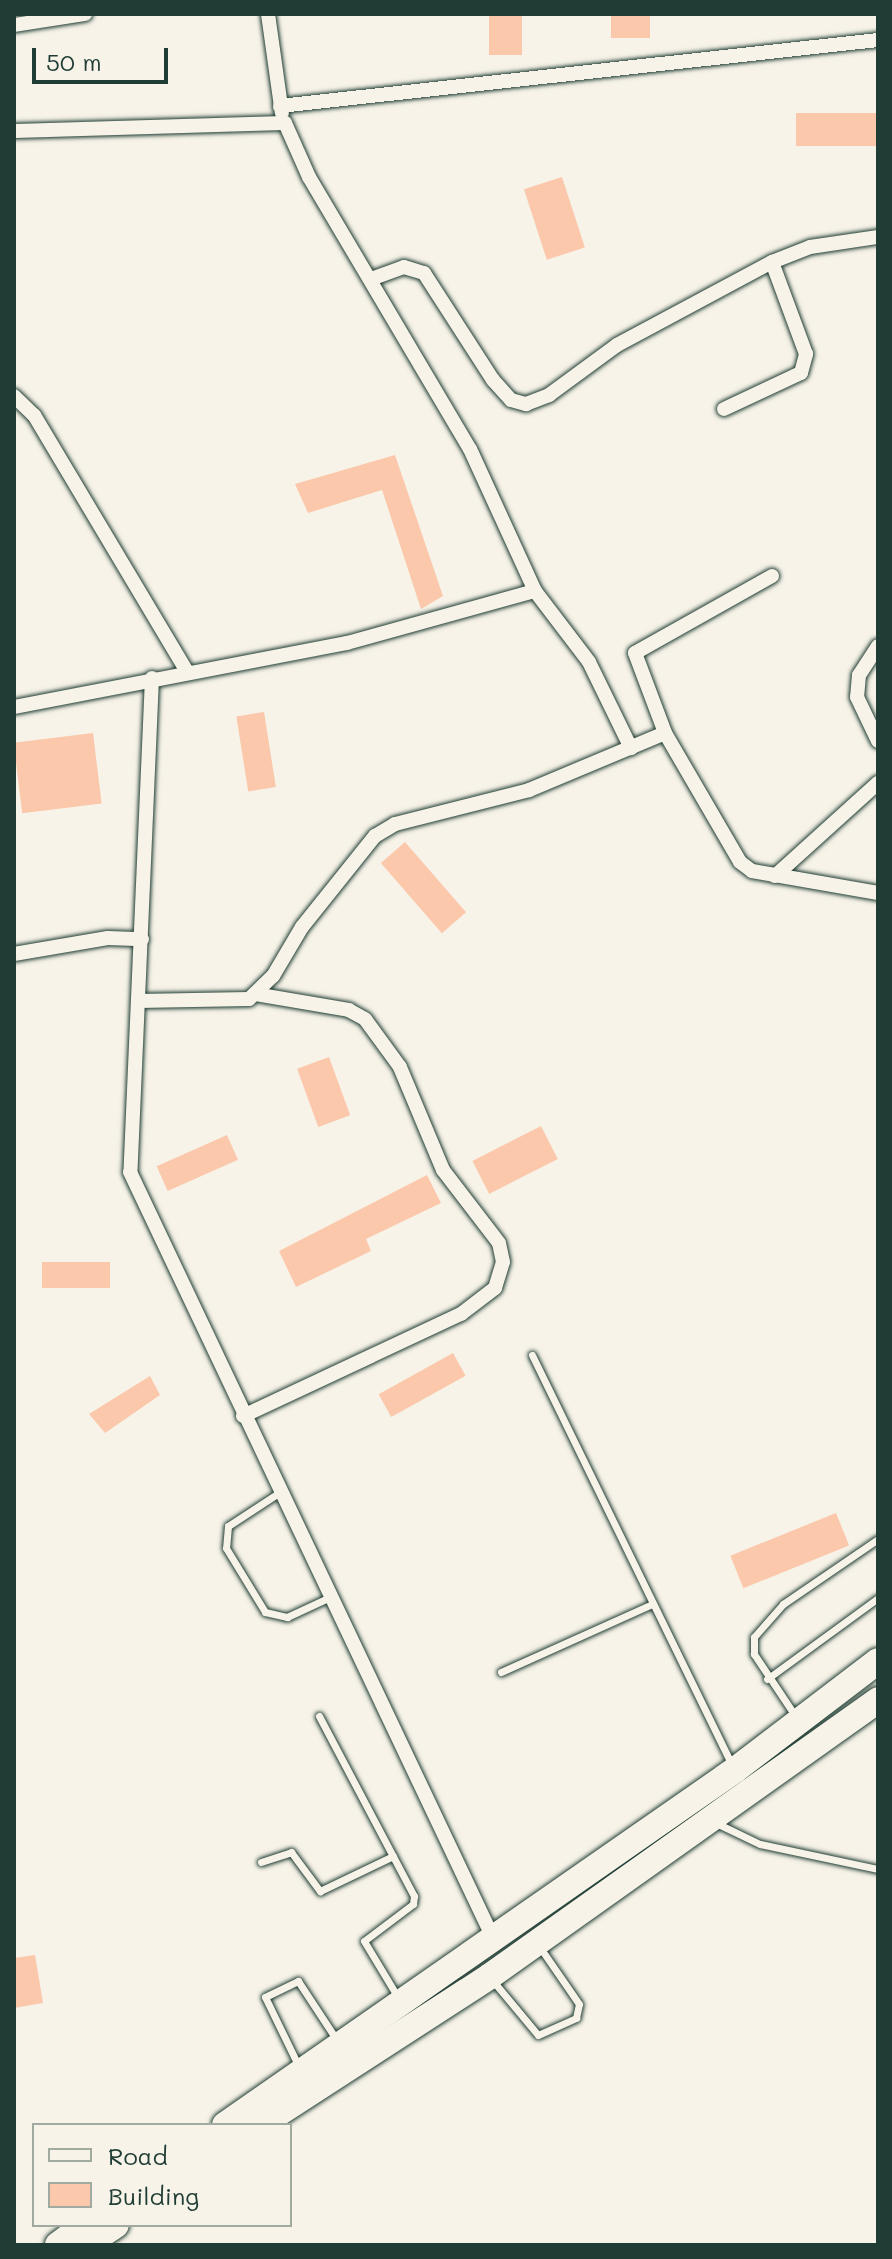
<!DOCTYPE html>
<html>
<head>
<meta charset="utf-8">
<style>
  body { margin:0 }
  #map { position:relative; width:892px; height:2259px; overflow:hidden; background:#f7f3e8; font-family:Mali,sans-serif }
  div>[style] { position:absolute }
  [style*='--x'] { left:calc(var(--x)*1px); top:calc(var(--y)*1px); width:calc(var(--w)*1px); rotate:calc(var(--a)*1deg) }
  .building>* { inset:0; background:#fbc8ab; transform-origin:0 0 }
  .roads { filter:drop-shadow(0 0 2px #1f3d34) drop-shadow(0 0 2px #1f3d34) }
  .lane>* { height:7px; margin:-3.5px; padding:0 3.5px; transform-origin:3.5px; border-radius:3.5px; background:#f7f3e8 }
  .street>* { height:14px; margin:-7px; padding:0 7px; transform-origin:7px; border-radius:7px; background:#f7f3e8 }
  .highway>* { height:26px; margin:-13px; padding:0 13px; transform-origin:13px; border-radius:13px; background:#f7f3e8 }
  span { translate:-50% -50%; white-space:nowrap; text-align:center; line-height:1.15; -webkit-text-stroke:6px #f7f3e8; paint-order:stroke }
  .frame { position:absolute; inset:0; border:16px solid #1f3d34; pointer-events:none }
  .legend { position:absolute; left:32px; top:2123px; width:260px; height:104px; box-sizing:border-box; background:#f7f3e8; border:2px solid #a1aaa0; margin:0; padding:10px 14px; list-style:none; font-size:24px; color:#1f3d34 }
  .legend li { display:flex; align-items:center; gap:16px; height:40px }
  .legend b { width:40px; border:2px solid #a1aaa0 }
  .scale { position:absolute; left:32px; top:48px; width:136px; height:36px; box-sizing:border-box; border:4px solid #1f3d34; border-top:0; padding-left:10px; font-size:24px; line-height:28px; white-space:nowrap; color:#1f3d34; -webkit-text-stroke:6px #f7f3e8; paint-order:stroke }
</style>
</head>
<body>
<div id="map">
  <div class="building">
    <div style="left:489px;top:14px;width:33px;height:41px"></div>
    <div style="left:611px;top:14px;width:39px;height:24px"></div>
    <div style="left:878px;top:113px;width:33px;height:82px;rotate:90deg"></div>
    <div style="left:562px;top:177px;width:74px;height:40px;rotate:72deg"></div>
    <div style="clip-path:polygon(395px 455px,443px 596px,421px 609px,382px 490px,308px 513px,295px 484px)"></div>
    <div style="left:264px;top:712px;width:76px;height:28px;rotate:81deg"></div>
    <div style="left:93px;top:733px;width:71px;height:80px;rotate:83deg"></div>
    <div style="left:405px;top:842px;width:93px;height:32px;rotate:49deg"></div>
    <div style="left:329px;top:1057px;width:62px;height:34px;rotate:70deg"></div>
    <div style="left:541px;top:1126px;width:37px;height:77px;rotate:63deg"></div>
    <div style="left:227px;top:1135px;width:27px;height:77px;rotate:66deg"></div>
    <div style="clip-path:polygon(427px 1175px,441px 1203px,366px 1239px,371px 1251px,296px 1287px,279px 1251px)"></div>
    <div style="left:42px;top:1262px;width:68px;height:26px"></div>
    <div style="left:453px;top:1353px;width:26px;height:85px;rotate:61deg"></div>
    <div style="clip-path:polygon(150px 1376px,160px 1395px,105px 1433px,89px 1414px)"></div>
    <div style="left:836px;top:1513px;width:35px;height:114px;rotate:68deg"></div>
    <div style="clip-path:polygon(35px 1955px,43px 2003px,14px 2008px,14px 1958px)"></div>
  </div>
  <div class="roads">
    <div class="lane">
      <div style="--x:532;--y:1355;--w:456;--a:64"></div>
      <div style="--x:280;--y:1492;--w:62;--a:146.8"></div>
      <div style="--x:228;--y:1526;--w:22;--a:95"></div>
      <div style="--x:226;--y:1548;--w:75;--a:58.6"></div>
      <div style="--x:265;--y:1612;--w:23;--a:13"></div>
      <div style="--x:287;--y:1617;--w:47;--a:-24.9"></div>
      <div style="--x:501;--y:1672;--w:163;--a:-24.2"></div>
      <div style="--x:767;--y:1679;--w:137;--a:-36.1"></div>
      <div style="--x:319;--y:1716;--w:204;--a:62.2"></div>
      <div style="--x:414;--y:1896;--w:8;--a:97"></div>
      <div style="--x:413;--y:1904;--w:61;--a:142.9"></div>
      <div style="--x:364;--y:1941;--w:68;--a:58.9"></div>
      <div style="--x:796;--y:1717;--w:76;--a:-123.7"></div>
      <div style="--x:754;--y:1654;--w:17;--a:-90"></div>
      <div style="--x:754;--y:1637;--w:44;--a:-48.7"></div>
      <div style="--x:783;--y:1604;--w:115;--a:-34.4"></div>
      <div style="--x:714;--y:1822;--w:51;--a:25.6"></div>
      <div style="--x:760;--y:1844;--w:121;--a:12"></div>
      <div style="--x:261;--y:1862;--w:32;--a:-18"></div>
      <div style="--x:291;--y:1852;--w:49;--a:53.4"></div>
      <div style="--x:320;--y:1891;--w:81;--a:-25.6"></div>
      <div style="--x:493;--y:1981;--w:70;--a:50.2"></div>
      <div style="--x:538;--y:2035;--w:42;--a:-24.1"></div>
      <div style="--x:576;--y:2018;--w:14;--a:-78"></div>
      <div style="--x:579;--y:2004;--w:70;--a:-124.6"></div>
      <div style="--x:300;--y:2069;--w:80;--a:-115.9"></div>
      <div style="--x:265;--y:1997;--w:37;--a:-26"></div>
      <div style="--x:298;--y:1981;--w:73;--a:56.7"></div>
    </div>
    <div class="street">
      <div style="--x:268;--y:14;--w:100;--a:82"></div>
      <div style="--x:14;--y:25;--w:72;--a:-8.8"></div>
      <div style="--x:280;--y:106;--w:602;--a:-6.3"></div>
      <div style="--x:14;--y:131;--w:271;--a:-1.7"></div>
      <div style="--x:285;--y:123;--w:59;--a:66"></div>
      <div style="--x:309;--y:177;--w:316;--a:59.4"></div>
      <div style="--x:470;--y:449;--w:156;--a:65.4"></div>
      <div style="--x:535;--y:591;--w:89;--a:52.7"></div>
      <div style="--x:589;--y:662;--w:96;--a:64"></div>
      <div style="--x:371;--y:279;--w:35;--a:-20"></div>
      <div style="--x:404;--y:267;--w:21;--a:17"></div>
      <div style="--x:424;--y:273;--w:127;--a:57.2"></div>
      <div style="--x:493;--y:380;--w:27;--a:48"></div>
      <div style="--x:511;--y:400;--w:16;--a:15"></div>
      <div style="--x:526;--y:404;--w:25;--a:-21"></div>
      <div style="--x:549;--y:395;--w:84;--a:-36.3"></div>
      <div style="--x:617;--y:345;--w:176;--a:-28.2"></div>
      <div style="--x:772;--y:262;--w:41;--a:-21.5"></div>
      <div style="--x:810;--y:247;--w:69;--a:-8.4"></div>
      <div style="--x:14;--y:396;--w:28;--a:44"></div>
      <div style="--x:34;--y:415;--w:297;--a:59.2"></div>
      <div style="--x:724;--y:409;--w:85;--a:-25.1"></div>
      <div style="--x:801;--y:373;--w:20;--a:-75"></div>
      <div style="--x:806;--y:354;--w:98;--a:-110.3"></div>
      <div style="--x:772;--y:576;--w:157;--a:150.7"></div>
      <div style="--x:635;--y:653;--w:85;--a:69.4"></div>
      <div style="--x:665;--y:733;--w:149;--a:59.8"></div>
      <div style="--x:740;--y:862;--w:15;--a:37"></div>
      <div style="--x:752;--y:871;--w:128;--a:9.9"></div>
      <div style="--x:878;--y:646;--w:35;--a:123"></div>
      <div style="--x:859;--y:675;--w:22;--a:95"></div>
      <div style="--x:857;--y:697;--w:49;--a:64.5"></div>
      <div style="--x:152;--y:678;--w:494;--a:92.5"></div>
      <div style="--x:130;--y:1172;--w:850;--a:64.64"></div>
      <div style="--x:14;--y:707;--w:339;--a:-10.9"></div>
      <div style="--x:347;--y:643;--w:195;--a:-15.5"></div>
      <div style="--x:775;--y:876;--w:139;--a:-42.1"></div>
      <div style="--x:14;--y:954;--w:95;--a:-9.7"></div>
      <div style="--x:108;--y:938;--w:34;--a:2"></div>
      <div style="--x:138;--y:1001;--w:111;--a:-1"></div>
      <div style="--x:249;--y:999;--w:33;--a:-44"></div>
      <div style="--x:273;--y:976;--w:57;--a:-59.4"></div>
      <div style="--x:302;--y:927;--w:117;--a:-51.3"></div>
      <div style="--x:375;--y:836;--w:23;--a:-31"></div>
      <div style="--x:395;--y:824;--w:138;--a:-14.2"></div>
      <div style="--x:529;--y:790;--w:147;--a:-22.7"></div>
      <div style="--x:243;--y:1416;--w:241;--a:-25.1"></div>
      <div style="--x:461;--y:1314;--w:43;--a:-37.4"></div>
      <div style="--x:495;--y:1288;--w:27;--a:-73"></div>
      <div style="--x:503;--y:1262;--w:19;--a:-102"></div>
      <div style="--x:499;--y:1243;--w:92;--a:-127.5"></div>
      <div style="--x:443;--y:1170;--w:112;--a:-112.7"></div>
      <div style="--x:400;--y:1067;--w:59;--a:-126.1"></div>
      <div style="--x:365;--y:1019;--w:18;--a:-151"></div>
      <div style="--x:349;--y:1010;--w:95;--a:-170.3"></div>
    </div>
    <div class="highway">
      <div style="--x:225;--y:2125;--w:621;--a:-34.84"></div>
      <div style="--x:735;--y:1770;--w:180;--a:-37.3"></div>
      <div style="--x:260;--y:2125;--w:274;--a:-32.9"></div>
      <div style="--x:490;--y:1976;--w:476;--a:-35.4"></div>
      <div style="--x:58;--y:2245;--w:34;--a:-37"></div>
      <div style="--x:86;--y:2245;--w:36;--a:-34"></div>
    </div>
  </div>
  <div class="frame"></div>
  <ul class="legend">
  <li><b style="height:10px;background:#f7f3e8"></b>Road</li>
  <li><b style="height:22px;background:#fbc8ab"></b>Building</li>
  </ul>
  <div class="scale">50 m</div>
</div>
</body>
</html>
